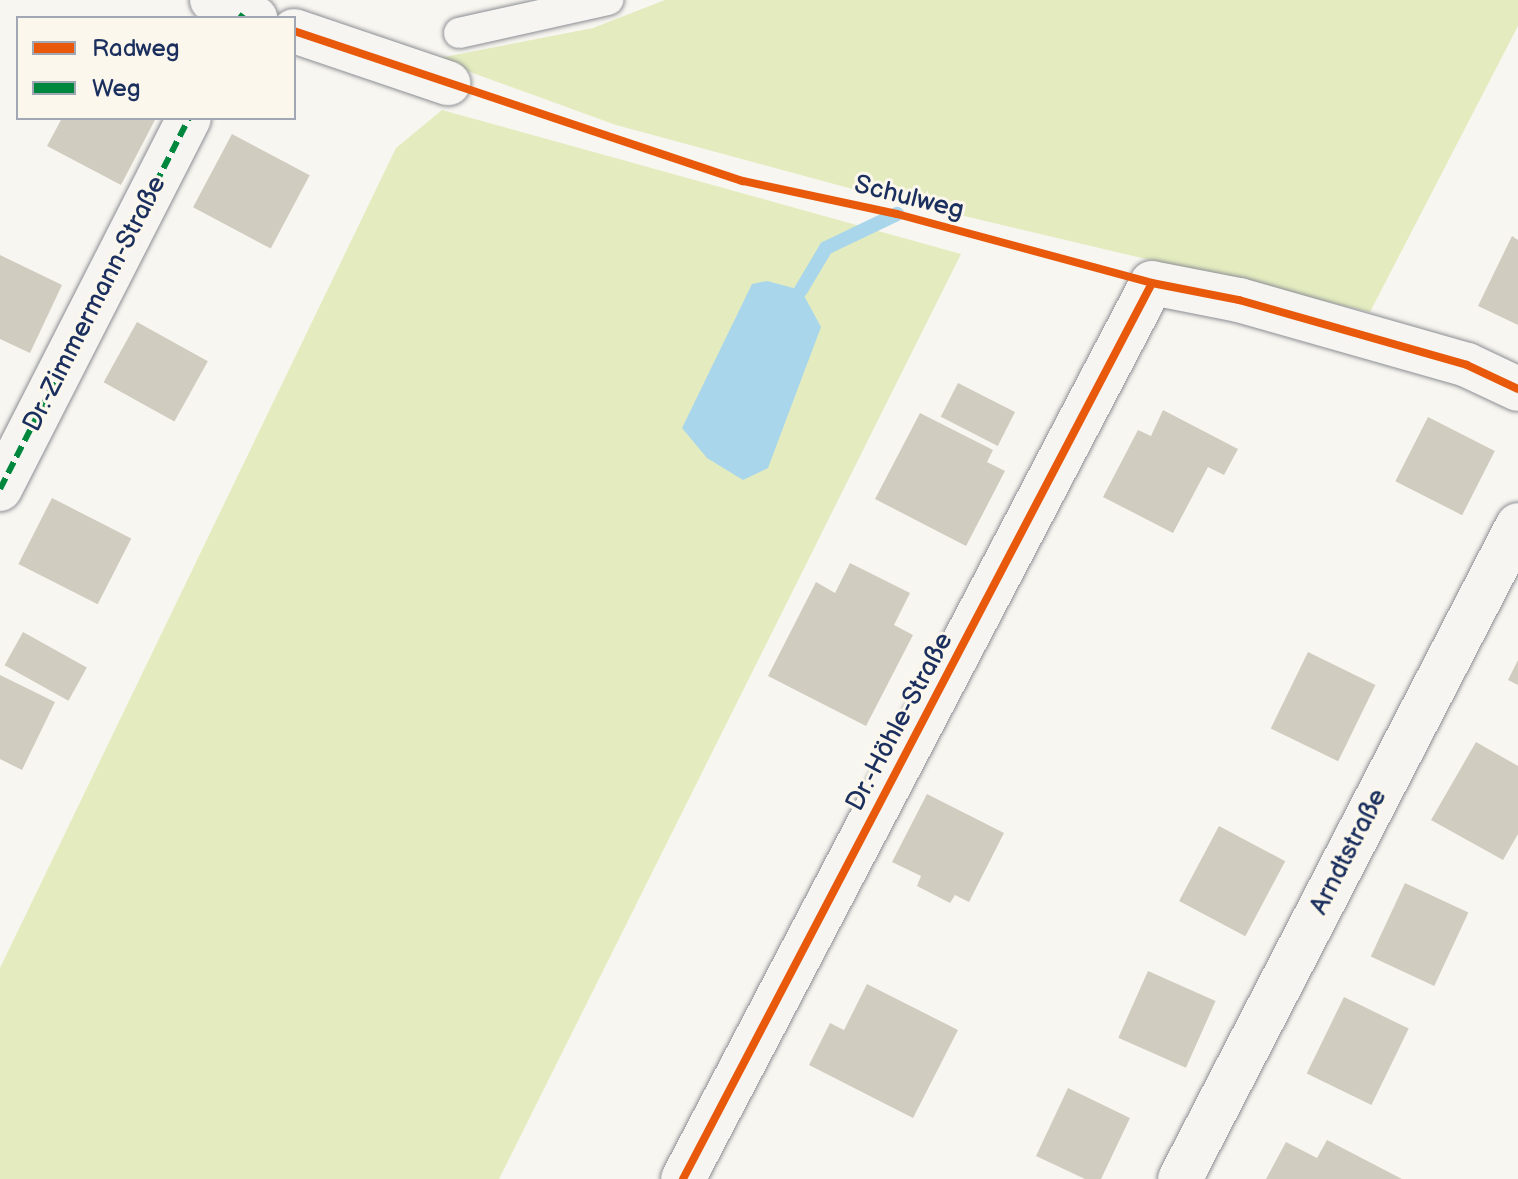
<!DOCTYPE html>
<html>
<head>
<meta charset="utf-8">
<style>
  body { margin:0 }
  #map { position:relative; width:1518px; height:1179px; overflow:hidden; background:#f8f6f0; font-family:"Balsamiq Sans",sans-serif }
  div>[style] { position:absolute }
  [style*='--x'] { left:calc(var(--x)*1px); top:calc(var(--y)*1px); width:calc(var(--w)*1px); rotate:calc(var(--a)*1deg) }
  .green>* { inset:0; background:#e4ecbf }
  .water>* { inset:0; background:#aad6eb }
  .stream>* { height:14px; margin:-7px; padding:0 7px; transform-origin:7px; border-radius:7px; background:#aad6eb }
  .building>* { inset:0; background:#d1ccc0; transform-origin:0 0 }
  .path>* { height:5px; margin-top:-2.5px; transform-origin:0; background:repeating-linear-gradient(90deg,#b3b5b7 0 8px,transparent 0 14px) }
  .roads { filter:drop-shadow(0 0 2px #8b8e94) drop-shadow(0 0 2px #8b8e94) }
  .lane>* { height:30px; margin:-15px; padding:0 15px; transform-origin:15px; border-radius:15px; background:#f6f5f1 }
  .street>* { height:44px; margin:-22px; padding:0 22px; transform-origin:22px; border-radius:22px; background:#f6f5f1 }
  .quiet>* { height:6px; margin-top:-3px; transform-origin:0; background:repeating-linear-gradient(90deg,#00873e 0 12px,transparent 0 18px) }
  .cycleway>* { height:8px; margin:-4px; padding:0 4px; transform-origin:4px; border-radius:4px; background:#e8590c }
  span { translate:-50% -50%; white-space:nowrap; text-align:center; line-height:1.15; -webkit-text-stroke:6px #fbf7ec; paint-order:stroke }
  .street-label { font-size:26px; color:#1b2f5e }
  .legend { position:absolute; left:16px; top:16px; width:280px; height:104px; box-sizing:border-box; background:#fbf7ec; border:2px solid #a1a7b3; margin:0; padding:10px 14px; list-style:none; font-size:24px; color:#1b2f5e }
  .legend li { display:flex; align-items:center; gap:16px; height:40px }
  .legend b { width:40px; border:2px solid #a1a7b3 }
</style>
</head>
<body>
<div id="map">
  <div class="green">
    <div style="clip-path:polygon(665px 0,1518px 0,1518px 26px,1370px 312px,871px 194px,616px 125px,434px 59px,593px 28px)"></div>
    <div style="clip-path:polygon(442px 110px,961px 254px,499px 1179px,0 1179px,0 968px,396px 148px)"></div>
  </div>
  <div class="water">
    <div style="clip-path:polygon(767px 281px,801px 290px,821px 327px,768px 468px,743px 480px,707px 458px,682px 428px,752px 284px)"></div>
  </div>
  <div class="stream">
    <div style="--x:801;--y:290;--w:49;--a:-59.2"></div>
    <div style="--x:826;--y:248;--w:79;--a:-25.6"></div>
  </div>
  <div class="building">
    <div style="clip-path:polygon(62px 118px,156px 118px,121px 185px,47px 146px)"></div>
    <div style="left:232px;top:134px;width:88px;height:83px;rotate:28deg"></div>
    <div style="clip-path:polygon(1512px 236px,1518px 240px,1518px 325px,1478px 306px)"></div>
    <div style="clip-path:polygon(0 255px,62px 285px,30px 353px,0 339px)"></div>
    <div style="left:137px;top:322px;width:81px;height:69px;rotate:29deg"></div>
    <div style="left:958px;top:383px;width:64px;height:38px;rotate:27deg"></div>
    <div style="clip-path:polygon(1163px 410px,1238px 449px,1224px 475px,1208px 467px,1173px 533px,1103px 497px,1138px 430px,1151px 436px)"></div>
    <div style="clip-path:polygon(920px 413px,993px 450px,987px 462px,1005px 471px,966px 546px,875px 499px)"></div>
    <div style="left:1428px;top:417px;width:75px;height:72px;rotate:27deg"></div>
    <div style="left:52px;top:498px;width:89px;height:74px;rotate:27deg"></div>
    <div style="clip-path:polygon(850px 563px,910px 593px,894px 625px,913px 635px,866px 726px,768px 676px,816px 582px,835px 593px)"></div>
    <div style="left:23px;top:632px;width:73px;height:38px;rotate:29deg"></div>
    <div style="left:1308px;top:652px;width:75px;height:85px;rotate:26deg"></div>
    <div style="clip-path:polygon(1518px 660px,1518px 685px,1508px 680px)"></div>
    <div style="clip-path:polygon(0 675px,55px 702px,22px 770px,0 759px)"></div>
    <div style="clip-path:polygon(1476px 742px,1518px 766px,1518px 834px,1503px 860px,1431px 820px)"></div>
    <div style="clip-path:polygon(927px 794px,1004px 833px,969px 902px,955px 895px,950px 903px,917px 886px,921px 876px,892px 862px)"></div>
    <div style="left:1219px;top:826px;width:75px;height:85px;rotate:28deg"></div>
    <div style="left:1405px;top:883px;width:70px;height:81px;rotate:25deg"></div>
    <div style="left:1148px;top:971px;width:74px;height:73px;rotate:24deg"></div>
    <div style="clip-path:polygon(867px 984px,958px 1030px,913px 1118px,809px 1065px,830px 1023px,844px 1030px)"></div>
    <div style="left:1344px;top:997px;width:72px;height:85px;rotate:26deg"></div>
    <div style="clip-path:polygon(1068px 1088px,1130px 1118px,1101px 1179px,1085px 1179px,1036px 1156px)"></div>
    <div style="clip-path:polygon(1327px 1140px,1402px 1179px,1266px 1179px,1286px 1142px,1317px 1158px)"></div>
  </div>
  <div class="path">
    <div style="--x:491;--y:97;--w:266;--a:18.4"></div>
    <div style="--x:743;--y:181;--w:157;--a:12.1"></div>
    <div style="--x:897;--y:214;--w:214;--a:15.1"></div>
  </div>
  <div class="roads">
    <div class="lane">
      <div style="--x:459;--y:33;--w:153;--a:-12.5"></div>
    </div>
    <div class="street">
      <div style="--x:212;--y:0;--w:47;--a:22.7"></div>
      <div style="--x:294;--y:31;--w:163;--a:18.7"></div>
      <div style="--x:0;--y:489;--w:416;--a:-63"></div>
      <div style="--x:683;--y:1179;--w:1011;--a:-62.37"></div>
      <div style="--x:1152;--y:283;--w:89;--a:11.1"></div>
      <div style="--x:1239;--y:300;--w:237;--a:15.9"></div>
      <div style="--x:1467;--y:365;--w:56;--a:25.2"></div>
      <div style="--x:1180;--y:1179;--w:736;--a:-62.67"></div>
    </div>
  </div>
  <div class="quiet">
    <div style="--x:240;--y:18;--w:5;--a:-53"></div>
    <div style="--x:0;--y:489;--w:416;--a:-63"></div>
  </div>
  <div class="cycleway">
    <div style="--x:294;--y:31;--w:473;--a:18.5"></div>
    <div style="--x:743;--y:181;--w:157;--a:12.1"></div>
    <div style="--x:897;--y:214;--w:264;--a:15.1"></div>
    <div style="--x:1152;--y:283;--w:89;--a:11.1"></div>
    <div style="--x:1239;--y:300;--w:237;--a:15.9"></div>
    <div style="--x:1467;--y:365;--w:56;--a:25.2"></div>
    <div style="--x:683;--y:1179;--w:1011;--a:-62.37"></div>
  </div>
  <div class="street-label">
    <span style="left:909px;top:198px;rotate:14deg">Schulweg</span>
    <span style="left:95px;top:304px;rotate:-63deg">Dr.-Zimmermann-Straße</span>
    <span style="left:900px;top:722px;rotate:-62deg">Dr.-Höhle-Straße</span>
    <span style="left:1349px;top:852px;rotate:-63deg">Arndtstraße</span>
  </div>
  <ul class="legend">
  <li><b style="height:10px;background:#e8590c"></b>Radweg</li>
  <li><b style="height:10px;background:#00873e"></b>Weg</li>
  </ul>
</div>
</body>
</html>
